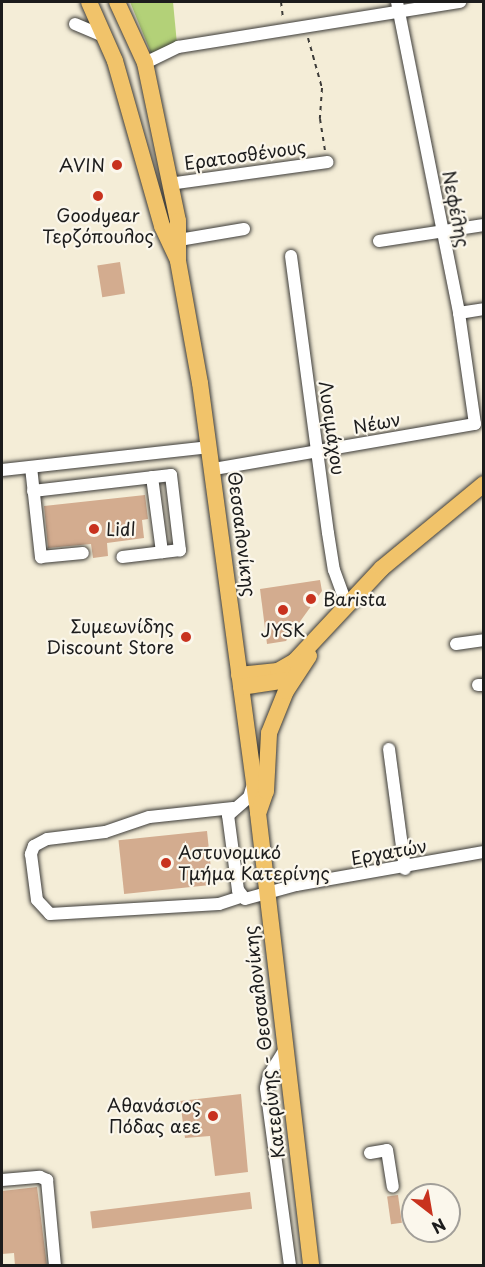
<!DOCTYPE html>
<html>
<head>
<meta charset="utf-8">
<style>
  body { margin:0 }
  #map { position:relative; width:485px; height:1267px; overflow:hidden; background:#f4edd7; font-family:"Playpen Sans",sans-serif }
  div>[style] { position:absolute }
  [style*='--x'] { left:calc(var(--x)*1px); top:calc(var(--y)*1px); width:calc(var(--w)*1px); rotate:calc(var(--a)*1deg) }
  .green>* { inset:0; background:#b3d178 }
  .building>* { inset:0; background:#d3ac8f; transform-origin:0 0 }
  .path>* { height:2px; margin-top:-1px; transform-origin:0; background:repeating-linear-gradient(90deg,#3c3b38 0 4.5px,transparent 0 9px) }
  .roads { filter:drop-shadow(0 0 2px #3c3b38) drop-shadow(0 0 2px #3c3b38) }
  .minor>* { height:12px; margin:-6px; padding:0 6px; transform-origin:6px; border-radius:6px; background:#fff }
  .major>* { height:16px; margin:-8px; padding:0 8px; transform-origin:8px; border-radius:8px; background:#f1c36a }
  .dots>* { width:16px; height:16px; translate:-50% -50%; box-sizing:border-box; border:3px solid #fbf7ec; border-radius:50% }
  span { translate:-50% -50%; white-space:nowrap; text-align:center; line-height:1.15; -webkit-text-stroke:4.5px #fbf7ec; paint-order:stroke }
  .street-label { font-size:18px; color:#1c1c1c }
  .poi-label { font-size:18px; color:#1c1c1c }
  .right { translate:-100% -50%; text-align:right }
  .left { translate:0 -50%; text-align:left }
  .frame { position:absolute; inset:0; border:3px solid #1c1c1c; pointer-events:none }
  .north { position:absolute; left:401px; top:1183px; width:60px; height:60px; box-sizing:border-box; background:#fbf7ec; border:2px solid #a29f99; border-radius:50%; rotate:149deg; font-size:16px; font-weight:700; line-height:24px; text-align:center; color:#1c1c1c }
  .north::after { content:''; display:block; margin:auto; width:21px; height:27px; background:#c8321e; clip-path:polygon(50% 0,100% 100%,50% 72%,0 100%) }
</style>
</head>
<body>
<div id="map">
  <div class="green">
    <div style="clip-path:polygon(130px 2px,173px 2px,177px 44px,151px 53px)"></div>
  </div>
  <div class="building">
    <div style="left:120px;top:262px;width:32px;height:23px;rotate:81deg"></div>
    <div style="clip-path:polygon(145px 495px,148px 519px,142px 520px,144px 538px,107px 543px,108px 556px,93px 558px,91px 544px,48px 548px,44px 506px)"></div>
    <div style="clip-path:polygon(320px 580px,322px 591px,286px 641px,267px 644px,260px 589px)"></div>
    <div style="left:207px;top:831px;width:54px;height:89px;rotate:84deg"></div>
    <div style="clip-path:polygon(241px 1094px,248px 1172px,215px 1176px,210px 1136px,185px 1138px,180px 1101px)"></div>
    <div style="clip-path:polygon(37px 1187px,47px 1266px,15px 1266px,14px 1253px,2px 1254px,2px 1191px)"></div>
    <div style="left:250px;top:1192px;width:17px;height:161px;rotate:83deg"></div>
    <div style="left:398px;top:1195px;width:28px;height:11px;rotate:82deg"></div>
  </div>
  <div class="path">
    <div style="--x:281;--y:2;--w:16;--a:83"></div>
    <div style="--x:308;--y:38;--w:52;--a:74.4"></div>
    <div style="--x:322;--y:88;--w:31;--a:94"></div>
    <div style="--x:320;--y:119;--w:33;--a:81"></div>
  </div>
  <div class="roads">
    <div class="minor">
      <div style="--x:397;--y:2;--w:317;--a:78.7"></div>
      <div style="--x:459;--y:313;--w:112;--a:81.8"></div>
      <div style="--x:75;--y:24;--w:34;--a:23"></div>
      <div style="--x:145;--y:63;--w:37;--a:-26"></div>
      <div style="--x:178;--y:47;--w:286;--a:-9.1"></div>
      <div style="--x:169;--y:184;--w:160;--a:-7.9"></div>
      <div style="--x:179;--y:240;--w:66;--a:-9.6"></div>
      <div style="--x:379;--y:241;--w:106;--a:-8.7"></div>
      <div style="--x:291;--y:256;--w:279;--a:82.4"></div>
      <div style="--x:328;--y:533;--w:37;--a:81"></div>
      <div style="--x:334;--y:570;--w:35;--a:70"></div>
      <div style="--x:459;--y:313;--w:25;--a:-9"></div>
      <div style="--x:31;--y:467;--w:91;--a:83.7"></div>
      <div style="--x:41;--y:557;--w:42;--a:-5.4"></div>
      <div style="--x:214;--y:469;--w:265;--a:-9.8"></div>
      <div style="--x:2;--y:470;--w:209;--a:-6.3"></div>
      <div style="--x:152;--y:477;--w:76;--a:82.4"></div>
      <div style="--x:33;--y:491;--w:139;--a:-6.6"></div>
      <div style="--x:171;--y:475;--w:76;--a:83.2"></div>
      <div style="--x:180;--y:550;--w:58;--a:173.1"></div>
      <div style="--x:456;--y:644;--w:28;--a:-8"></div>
      <div style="--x:478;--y:685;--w:6;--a:0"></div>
      <div style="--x:389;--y:749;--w:121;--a:82.4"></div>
      <div style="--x:253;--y:784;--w:14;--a:107"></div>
      <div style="--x:249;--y:797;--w:28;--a:139"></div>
      <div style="--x:228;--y:815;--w:76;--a:82.4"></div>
      <div style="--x:238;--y:890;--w:11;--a:52"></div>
      <div style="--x:245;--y:899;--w:53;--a:-15.4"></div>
      <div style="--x:296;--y:885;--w:191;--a:-10"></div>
      <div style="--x:233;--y:808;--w:84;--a:173.9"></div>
      <div style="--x:149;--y:817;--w:46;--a:161.2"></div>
      <div style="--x:105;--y:832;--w:58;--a:173.1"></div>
      <div style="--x:47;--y:839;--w:15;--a:152"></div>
      <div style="--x:34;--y:846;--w:9;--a:111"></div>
      <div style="--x:31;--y:854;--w:46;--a:82.6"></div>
      <div style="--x:37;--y:900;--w:19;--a:47"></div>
      <div style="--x:50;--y:914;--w:169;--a:-3.4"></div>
      <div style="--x:219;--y:904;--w:23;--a:-18"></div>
      <div style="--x:284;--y:1051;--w:28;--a:122"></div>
      <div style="--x:269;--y:1075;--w:13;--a:103"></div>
      <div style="--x:266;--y:1088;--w:180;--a:82.3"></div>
      <div style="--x:370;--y:1153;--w:17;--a:-10"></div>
      <div style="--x:387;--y:1150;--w:37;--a:81"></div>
      <div style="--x:2;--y:1180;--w:38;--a:-5"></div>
      <div style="--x:40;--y:1177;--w:8;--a:23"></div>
      <div style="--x:47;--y:1180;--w:86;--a:84.7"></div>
    </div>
    <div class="major">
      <div style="--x:89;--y:2;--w:64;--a:66.2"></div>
      <div style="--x:115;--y:61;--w:172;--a:74.1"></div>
      <div style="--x:162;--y:226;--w:38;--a:65"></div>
      <div style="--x:178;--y:261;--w:124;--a:79.8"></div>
      <div style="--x:200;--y:383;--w:434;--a:82.3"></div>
      <div style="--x:258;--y:813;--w:456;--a:83.3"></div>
      <div style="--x:117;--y:2;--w:67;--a:65.3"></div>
      <div style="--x:145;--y:63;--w:161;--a:78.2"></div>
      <div style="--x:178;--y:221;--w:39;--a:90"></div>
      <div style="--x:239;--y:675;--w:39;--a:-6"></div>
      <div style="--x:278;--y:671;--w:20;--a:-30"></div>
      <div style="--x:295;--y:661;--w:127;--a:-46.9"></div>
      <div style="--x:382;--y:568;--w:132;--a:-39.5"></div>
      <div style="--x:241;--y:687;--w:48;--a:-8.5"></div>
      <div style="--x:259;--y:811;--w:21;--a:-71"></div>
      <div style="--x:266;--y:791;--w:58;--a:-87"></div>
      <div style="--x:269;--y:733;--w:45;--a:-68"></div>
      <div style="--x:286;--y:691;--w:42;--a:-56.7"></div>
    </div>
  </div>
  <div class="dots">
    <div style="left:117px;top:165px;background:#c8321e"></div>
    <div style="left:98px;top:196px;background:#c8321e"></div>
    <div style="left:94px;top:529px;background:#c8321e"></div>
    <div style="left:311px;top:599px;background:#c8321e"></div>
    <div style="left:283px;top:610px;background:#c8321e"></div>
    <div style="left:186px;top:637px;background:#c8321e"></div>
    <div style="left:166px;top:863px;background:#c8321e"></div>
    <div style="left:213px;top:1116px;background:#c8321e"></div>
  </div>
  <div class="street-label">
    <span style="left:245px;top:155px;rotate:-8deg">Ερατοσθένους</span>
    <span style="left:456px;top:209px;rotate:79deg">Νεφέλης</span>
    <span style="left:377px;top:423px;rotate:-10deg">Νέων</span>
    <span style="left:332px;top:428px;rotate:82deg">Λυσιμάχου</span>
    <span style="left:242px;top:534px;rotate:83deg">Θεσσαλονίκης</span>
    <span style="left:389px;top:852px;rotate:-10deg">Εργατών</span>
    <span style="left:264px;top:1042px;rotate:-97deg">Κατερίνης - Θεσσαλονίκης</span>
  </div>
  <div class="poi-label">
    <span class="right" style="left:105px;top:165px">AVIN</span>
    <span style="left:98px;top:226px">Goodyear<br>Τερζόπουλος</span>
    <span class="left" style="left:106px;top:529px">Lidl</span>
    <span class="left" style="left:323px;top:599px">Barista</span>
    <span class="right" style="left:174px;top:637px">Συμεωνίδης<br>Discount Store</span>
    <span style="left:283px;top:630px">JYSK</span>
    <span class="left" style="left:178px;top:863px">Αστυνομικό<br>Τμήμα Κατερίνης</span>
    <span class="right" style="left:201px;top:1116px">Αθανάσιος<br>Πόδας αεε</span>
  </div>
  <div class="frame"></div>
  <div class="north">N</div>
</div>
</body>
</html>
